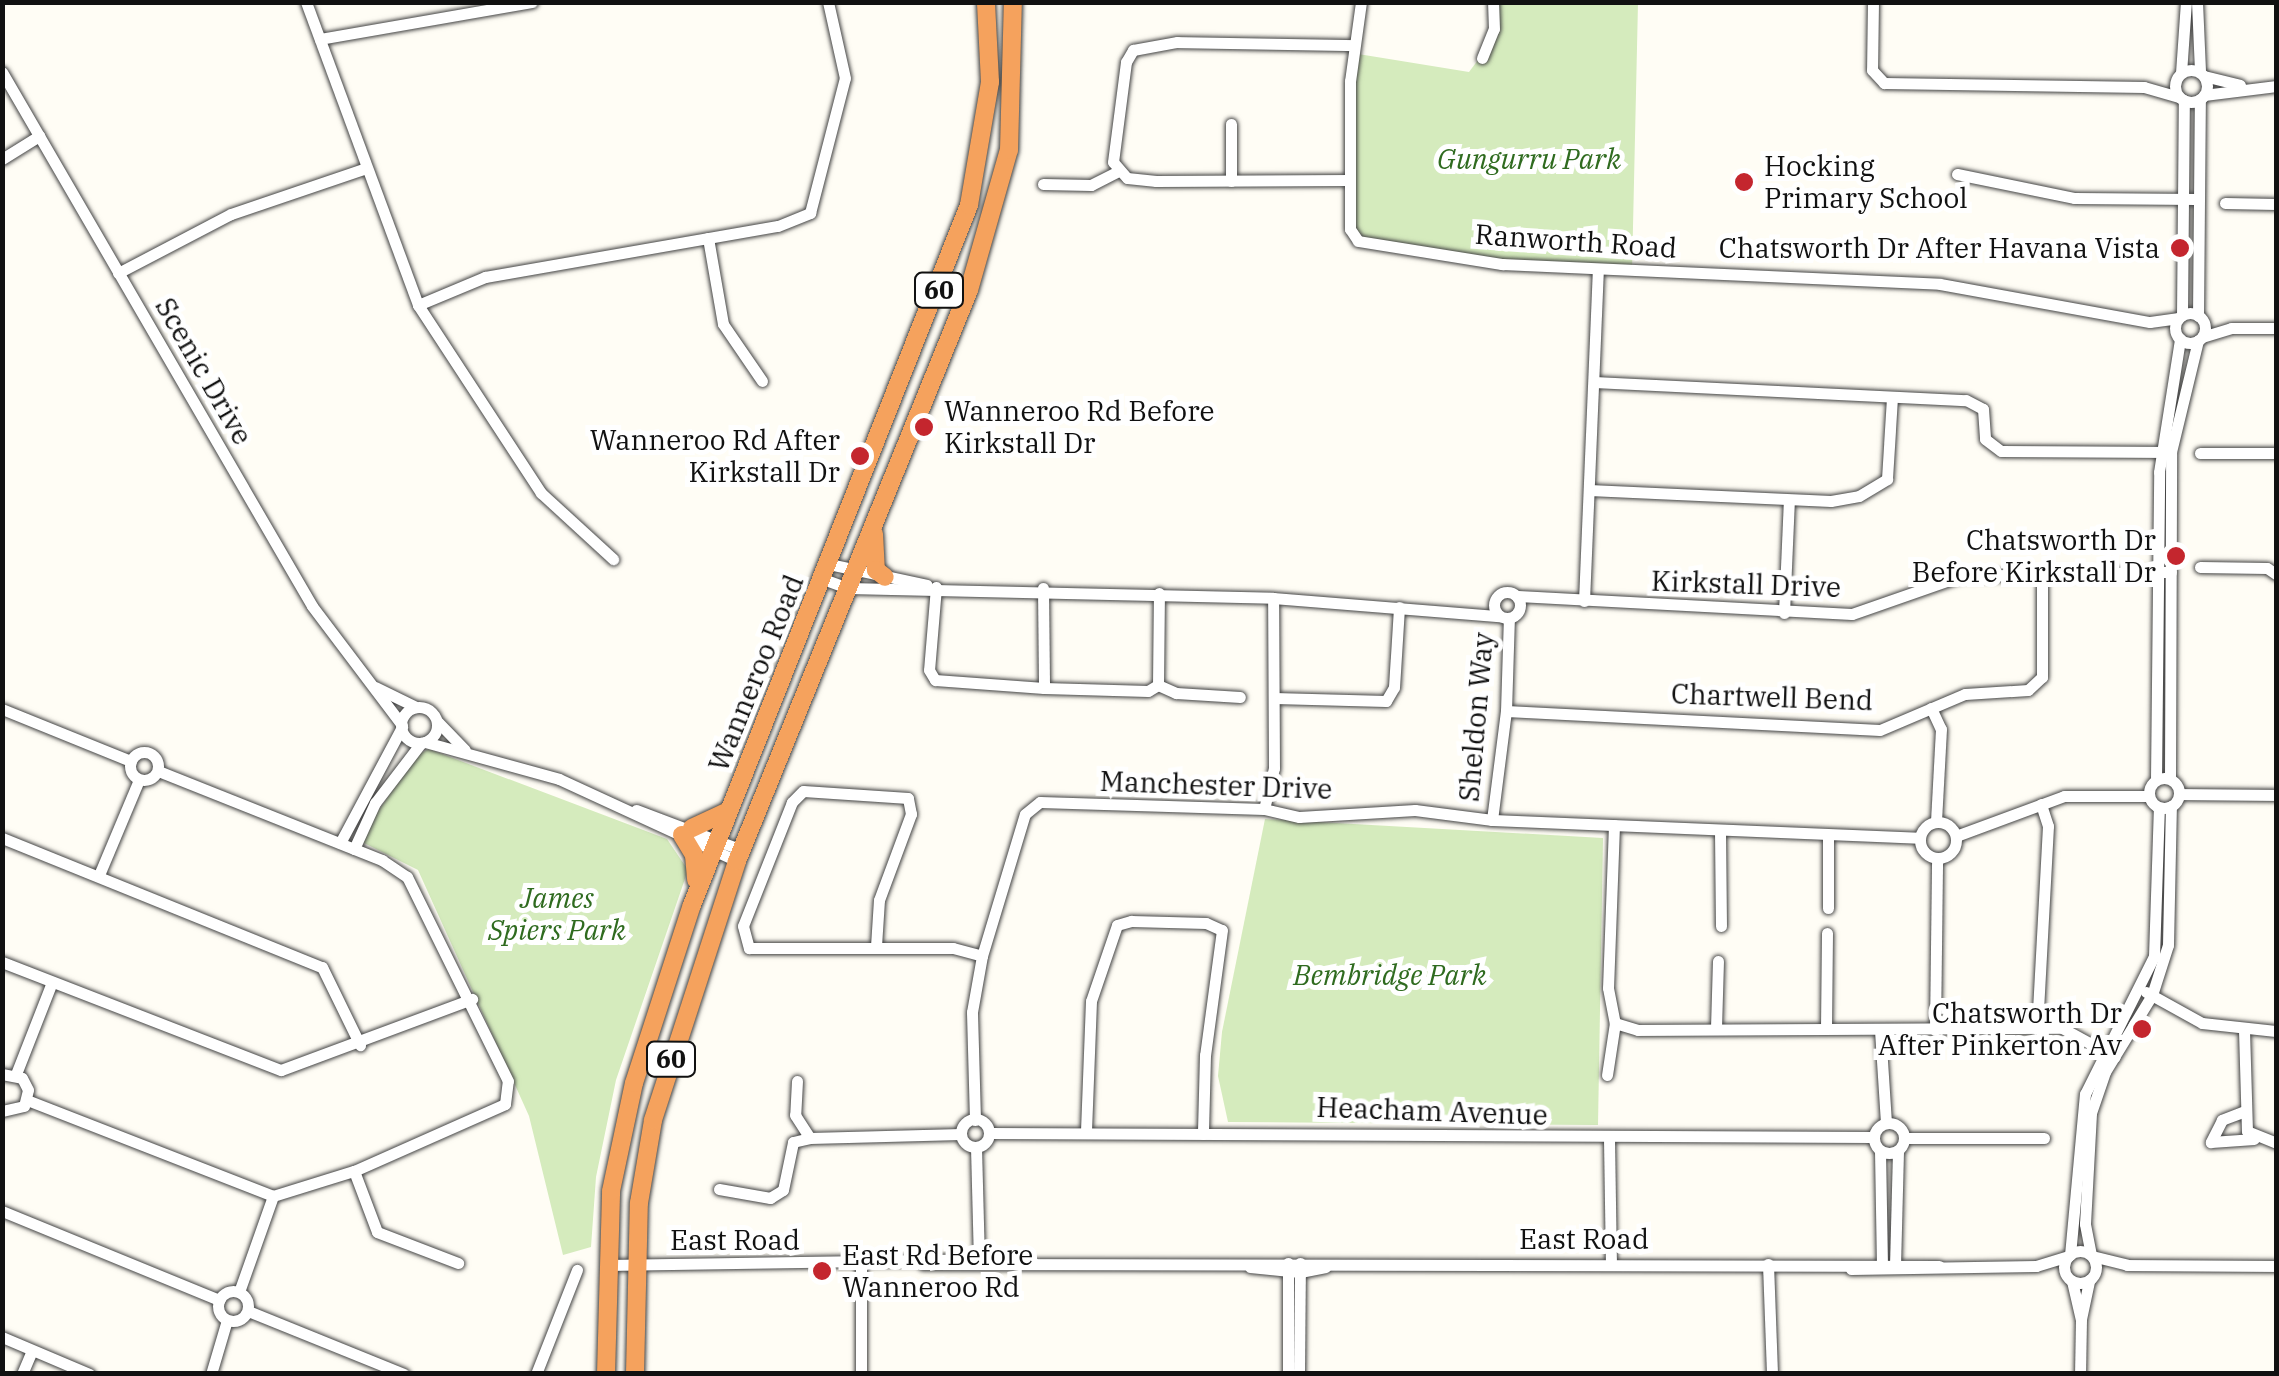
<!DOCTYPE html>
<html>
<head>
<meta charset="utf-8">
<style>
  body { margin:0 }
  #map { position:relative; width:2279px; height:1376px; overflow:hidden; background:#fffdf5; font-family:"IBM Plex Serif",serif }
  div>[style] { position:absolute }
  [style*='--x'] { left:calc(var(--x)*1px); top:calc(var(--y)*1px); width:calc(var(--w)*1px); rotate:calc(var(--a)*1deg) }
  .green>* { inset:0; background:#d5ebbd }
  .roads { filter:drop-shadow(0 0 2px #444) drop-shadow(0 0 2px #444) }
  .minor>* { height:11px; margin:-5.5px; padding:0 5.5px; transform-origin:5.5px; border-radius:5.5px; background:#fff }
  .minor>.ring { margin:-5.5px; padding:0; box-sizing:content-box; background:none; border:11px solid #fff; border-radius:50% }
  .highway>* { height:18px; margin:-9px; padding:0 9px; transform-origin:9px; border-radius:9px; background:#f5a25d }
  .dots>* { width:28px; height:28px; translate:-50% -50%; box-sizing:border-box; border:5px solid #fff; border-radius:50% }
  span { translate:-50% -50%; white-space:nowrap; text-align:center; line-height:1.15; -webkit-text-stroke:10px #fff; paint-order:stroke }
  .shield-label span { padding:2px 8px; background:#fff; border:2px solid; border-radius:8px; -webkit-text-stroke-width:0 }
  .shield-label { font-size:25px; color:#111; font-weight:700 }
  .park-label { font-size:28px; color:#2f6b1f; font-style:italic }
  .poi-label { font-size:28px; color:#111 }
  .left { translate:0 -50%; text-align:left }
  .right { translate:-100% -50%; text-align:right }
  .street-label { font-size:28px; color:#111 }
  .frame { position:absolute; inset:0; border:5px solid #111; pointer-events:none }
</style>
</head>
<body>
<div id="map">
  <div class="green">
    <div style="clip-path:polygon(1493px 3px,1638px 3px,1632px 272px,1502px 264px,1352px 236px,1352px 53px,1469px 72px,1490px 44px)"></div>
    <div style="clip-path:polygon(429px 749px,667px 839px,688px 870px,616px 1080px,596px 1177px,591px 1247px,563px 1255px,529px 1116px,418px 870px,358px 840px,417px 755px)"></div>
    <div style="clip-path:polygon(1265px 819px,1603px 838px,1598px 1125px,1228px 1122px,1218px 1076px,1222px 1032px)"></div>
  </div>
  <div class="roads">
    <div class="minor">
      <div style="--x:306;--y:2;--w:323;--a:69.7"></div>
      <div style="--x:418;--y:305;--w:225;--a:56.8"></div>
      <div style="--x:541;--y:493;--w:98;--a:42.5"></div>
      <div style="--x:1361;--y:2;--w:80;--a:97.9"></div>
      <div style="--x:1350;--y:81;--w:148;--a:90"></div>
      <div style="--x:1350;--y:229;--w:14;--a:56"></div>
      <div style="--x:1358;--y:241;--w:146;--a:9.1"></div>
      <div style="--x:1502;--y:264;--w:438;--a:2.6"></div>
      <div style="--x:1940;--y:284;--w:213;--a:10.3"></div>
      <div style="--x:2150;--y:322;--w:29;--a:-8"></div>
      <div style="--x:1873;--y:2;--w:68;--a:90.8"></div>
      <div style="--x:1872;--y:70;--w:18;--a:47"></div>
      <div style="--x:1884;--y:83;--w:260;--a:0.9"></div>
      <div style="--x:2144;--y:87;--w:37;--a:16"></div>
      <div style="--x:2197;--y:2;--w:70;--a:87.5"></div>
      <div style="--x:320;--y:39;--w:215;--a:-9.9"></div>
      <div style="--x:1482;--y:58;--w:31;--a:-68"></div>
      <div style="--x:1494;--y:29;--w:27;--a:-92"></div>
      <div class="ring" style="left:2175px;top:70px;width:21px;height:21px"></div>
      <div style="--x:2;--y:72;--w:617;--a:59.86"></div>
      <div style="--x:312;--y:606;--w:149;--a:52.9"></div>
      <div style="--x:2181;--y:73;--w:71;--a:-86"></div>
      <div style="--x:2204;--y:76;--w:37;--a:14"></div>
      <div style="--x:2204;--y:95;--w:73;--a:-7.1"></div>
      <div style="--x:1231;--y:124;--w:57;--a:90"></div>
      <div style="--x:2;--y:159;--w:44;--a:-31.9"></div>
      <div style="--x:1957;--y:174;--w:119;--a:11.6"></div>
      <div style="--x:2074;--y:198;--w:122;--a:0.5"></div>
      <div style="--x:1350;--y:180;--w:194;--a:179.7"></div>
      <div style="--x:1156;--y:181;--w:29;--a:-174"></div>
      <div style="--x:1127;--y:178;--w:21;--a:-131"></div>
      <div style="--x:1113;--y:162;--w:101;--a:-82.6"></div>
      <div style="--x:1126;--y:62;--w:14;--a:-60"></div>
      <div style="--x:1133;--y:50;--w:45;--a:-10.3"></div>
      <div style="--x:1177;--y:42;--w:177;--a:1"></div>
      <div style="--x:1043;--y:184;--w:48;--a:1.2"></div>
      <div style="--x:1091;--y:185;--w:29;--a:-27"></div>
      <div style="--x:2225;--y:203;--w:51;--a:1.1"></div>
      <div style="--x:708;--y:238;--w:87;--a:80.1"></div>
      <div style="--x:723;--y:324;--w:69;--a:55.6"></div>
      <div style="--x:118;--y:273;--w:127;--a:-27.6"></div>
      <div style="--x:231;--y:214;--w:139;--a:-18.8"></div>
      <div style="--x:418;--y:305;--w:73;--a:-22.7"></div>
      <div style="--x:485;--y:277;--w:297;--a:-9.9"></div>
      <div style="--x:778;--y:226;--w:35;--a:-22"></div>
      <div style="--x:810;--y:213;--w:139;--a:-75.5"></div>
      <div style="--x:845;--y:78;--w:78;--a:-102.6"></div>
      <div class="ring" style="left:2175px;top:313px;width:19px;height:19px"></div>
      <div style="--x:2182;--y:315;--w:215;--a:-89.5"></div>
      <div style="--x:2198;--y:316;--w:217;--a:-89.5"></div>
      <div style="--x:2202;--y:337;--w:30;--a:-17"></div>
      <div style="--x:2231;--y:328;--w:45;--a:0"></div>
      <div style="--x:1594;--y:382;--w:372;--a:2.8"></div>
      <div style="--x:1966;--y:400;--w:19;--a:28"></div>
      <div style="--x:1983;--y:409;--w:30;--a:86"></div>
      <div style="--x:1985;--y:439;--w:20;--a:37"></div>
      <div style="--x:2001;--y:451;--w:170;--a:0.3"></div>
      <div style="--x:2200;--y:453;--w:76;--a:0"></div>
      <div style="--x:1589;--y:490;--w:242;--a:2.6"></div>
      <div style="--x:1831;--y:501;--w:28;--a:-10"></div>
      <div style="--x:1859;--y:496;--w:33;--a:-31"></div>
      <div style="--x:1887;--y:479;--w:82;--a:-86.5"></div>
      <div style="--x:829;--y:564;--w:100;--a:12.1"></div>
      <div style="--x:2200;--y:567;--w:67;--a:0.9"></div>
      <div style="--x:2267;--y:568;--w:11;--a:34"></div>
      <div style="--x:823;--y:579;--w:27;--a:20"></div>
      <div style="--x:848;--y:588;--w:425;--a:1.3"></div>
      <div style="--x:1273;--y:598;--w:227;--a:4.6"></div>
      <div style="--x:936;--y:587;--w:83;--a:94.8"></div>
      <div style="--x:929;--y:670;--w:12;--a:59"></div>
      <div style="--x:935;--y:680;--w:109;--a:4.2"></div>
      <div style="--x:1044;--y:688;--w:104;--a:1.7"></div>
      <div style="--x:1148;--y:691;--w:12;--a:-31"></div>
      <div style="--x:1158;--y:685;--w:92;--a:-89.4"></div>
      <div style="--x:1043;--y:588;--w:100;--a:89.4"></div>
      <div class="ring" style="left:1494px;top:592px;width:15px;height:15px"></div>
      <div style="--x:1518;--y:596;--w:334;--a:3.1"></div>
      <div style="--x:1852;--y:614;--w:115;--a:-19.2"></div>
      <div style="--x:1961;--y:576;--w:210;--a:-1.1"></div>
      <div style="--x:1584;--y:601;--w:331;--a:-87.6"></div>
      <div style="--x:1784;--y:613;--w:113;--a:-87.5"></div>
      <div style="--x:1158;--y:685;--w:20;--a:24"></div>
      <div style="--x:1176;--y:693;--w:64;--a:3.6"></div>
      <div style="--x:375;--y:687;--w:46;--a:26"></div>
      <div style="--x:1274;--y:698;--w:112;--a:1.5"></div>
      <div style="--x:1386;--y:701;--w:16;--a:-60"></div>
      <div style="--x:1394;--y:687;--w:80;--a:-86.4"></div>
      <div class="ring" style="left:401px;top:707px;width:25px;height:25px"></div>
      <div style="--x:1931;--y:708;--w:23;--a:65"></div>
      <div style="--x:1941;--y:729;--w:92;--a:93.1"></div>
      <div style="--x:2;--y:709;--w:139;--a:22"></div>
      <div style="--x:1506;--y:711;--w:374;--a:2.9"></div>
      <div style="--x:1880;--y:730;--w:92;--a:-23"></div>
      <div style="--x:1965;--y:694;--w:63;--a:-3.6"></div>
      <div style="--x:2028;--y:690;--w:19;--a:-43"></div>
      <div style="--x:2042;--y:677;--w:102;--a:-90"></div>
      <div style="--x:437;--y:721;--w:40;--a:46"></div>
      <div style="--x:425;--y:742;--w:139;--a:15.4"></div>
      <div style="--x:559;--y:779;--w:196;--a:24.7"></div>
      <div class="ring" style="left:130px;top:752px;width:17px;height:17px"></div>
      <div class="ring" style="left:2149px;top:778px;width:19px;height:19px"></div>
      <div style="--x:2170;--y:778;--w:326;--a:-89.8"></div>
      <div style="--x:2171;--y:452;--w:115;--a:-76.4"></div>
      <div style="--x:2156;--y:779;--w:307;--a:-89.4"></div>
      <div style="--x:2159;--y:472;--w:135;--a:-81"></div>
      <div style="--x:2179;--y:794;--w:97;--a:0.6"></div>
      <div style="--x:1264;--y:809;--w:42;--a:-76.3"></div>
      <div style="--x:1274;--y:768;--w:170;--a:-90.3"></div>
      <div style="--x:636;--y:810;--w:113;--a:20.7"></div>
      <div style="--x:1492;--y:820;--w:110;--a:-82.7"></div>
      <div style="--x:1506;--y:711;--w:93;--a:-88.2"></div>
      <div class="ring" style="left:1920px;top:822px;width:25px;height:25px"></div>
      <div style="--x:1614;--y:825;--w:163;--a:92.1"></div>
      <div style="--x:1608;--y:988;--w:36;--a:79"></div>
      <div style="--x:1615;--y:1023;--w:24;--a:17"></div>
      <div style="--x:1638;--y:1030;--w:424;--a:-0.3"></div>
      <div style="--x:2062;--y:1028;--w:60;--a:28.7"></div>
      <div style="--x:1720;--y:831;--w:95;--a:89.4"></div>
      <div style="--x:1956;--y:836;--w:115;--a:-20.3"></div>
      <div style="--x:2064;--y:796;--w:85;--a:0"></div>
      <div style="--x:1828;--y:837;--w:71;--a:90"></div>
      <div style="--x:2;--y:838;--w:345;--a:22"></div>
      <div style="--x:322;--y:967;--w:87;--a:64"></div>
      <div style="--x:340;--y:843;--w:132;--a:-61.9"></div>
      <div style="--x:354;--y:849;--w:51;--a:-65.5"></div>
      <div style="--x:375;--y:803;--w:76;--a:-52.5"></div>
      <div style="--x:99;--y:875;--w:103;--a:-67.2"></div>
      <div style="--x:876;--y:946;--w:46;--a:-86.3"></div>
      <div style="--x:879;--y:900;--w:92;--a:-69.6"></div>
      <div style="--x:911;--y:814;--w:16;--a:-101"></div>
      <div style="--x:908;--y:798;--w:105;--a:-176.2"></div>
      <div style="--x:803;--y:791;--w:16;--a:135"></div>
      <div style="--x:792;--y:802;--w:133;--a:111.6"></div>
      <div style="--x:743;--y:926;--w:23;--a:75"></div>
      <div style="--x:749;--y:948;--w:204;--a:0"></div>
      <div style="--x:953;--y:948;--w:30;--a:15"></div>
      <div style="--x:2;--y:962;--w:299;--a:21.2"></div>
      <div style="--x:281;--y:1070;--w:204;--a:-20.4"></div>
      <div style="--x:2146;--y:992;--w:64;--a:29"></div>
      <div style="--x:2202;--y:1023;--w:74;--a:6.2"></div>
      <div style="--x:1716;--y:1028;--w:67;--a:-88.3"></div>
      <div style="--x:1826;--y:1029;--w:96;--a:-89.4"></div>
      <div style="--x:2037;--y:1029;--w:203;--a:-86.9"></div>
      <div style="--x:2048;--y:826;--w:23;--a:-108"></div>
      <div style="--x:1880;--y:1030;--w:93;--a:86.3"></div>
      <div style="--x:1935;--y:1030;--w:172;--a:-89.3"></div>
      <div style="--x:2244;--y:1030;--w:101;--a:88.3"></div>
      <div style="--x:2247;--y:1131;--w:31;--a:22"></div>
      <div style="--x:2;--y:1074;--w:20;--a:11"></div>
      <div style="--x:22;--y:1078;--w:13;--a:63"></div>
      <div style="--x:28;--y:1090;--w:16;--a:104"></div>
      <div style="--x:24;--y:1106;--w:23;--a:167"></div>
      <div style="--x:16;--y:1074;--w:99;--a:-68.6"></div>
      <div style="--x:1607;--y:1075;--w:53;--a:-81.3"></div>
      <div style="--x:797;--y:1081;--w:34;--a:93"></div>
      <div style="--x:795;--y:1115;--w:27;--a:57"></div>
      <div style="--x:810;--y:1138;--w:151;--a:-1.5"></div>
      <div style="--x:27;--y:1100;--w:264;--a:21.3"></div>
      <div style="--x:273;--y:1196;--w:85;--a:-17.2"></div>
      <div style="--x:354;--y:1171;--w:165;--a:-23.9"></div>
      <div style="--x:505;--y:1104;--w:23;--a:-83"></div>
      <div style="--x:508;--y:1081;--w:228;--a:-116.3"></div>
      <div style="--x:407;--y:877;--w:30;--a:-146"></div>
      <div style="--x:382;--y:860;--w:241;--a:-158.3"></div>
      <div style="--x:2245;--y:1111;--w:25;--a:159"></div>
      <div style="--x:2222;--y:1120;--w:25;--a:117"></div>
      <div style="--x:2211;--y:1142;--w:43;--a:-4"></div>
      <div class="ring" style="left:961px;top:1119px;width:17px;height:17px"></div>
      <div style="--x:975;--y:1120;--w:108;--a:-91.6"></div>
      <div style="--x:972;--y:1012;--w:57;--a:-79.9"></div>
      <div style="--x:982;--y:956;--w:148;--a:-73.2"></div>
      <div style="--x:1025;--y:814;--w:19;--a:-39"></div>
      <div style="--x:1040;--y:802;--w:224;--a:1.8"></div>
      <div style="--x:1264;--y:809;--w:36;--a:13"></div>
      <div style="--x:1299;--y:817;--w:116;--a:-3.5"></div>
      <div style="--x:1415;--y:810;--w:78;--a:7.4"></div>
      <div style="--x:1492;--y:820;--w:427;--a:2.4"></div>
      <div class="ring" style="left:1874px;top:1123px;width:19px;height:19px"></div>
      <div style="--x:1086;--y:1131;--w:130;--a:-87.8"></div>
      <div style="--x:1091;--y:1001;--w:80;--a:-71.1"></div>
      <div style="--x:1117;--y:925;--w:15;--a:-16"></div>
      <div style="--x:1131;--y:921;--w:75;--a:1.5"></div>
      <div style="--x:1206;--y:923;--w:17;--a:24"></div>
      <div style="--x:1222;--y:930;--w:126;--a:97.7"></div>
      <div style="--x:1205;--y:1055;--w:79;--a:91.5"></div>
      <div style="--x:989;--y:1133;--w:884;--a:0.26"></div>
      <div style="--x:1904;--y:1138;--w:140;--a:0"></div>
      <div style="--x:1609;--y:1139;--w:125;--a:89.1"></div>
      <div style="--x:976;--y:1147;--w:116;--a:88.5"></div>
      <div style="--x:1880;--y:1151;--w:115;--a:89"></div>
      <div style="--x:354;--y:1171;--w:65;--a:69.3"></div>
      <div style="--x:377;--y:1232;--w:87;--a:20.9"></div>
      <div style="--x:719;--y:1189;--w:52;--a:10"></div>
      <div style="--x:770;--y:1198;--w:15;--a:-32"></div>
      <div style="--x:783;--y:1190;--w:49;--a:-78.2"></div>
      <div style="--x:793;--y:1142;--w:17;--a:-13"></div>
      <div style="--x:2;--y:1211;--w:235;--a:22.3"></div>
      <div class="ring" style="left:2064px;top:1251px;width:21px;height:21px"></div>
      <div style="--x:2070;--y:1255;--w:162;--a:-84.7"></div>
      <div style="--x:2085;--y:1094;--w:154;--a:-63.4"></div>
      <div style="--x:2154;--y:956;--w:148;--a:-88.1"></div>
      <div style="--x:2091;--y:1255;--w:32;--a:-101"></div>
      <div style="--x:2085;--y:1224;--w:111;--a:-86.9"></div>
      <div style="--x:2091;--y:1113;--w:43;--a:-71.1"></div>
      <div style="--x:2105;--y:1072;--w:90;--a:-58.6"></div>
      <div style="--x:2152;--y:995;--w:52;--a:-72.3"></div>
      <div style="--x:2168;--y:945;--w:139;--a:-88.8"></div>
      <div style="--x:2092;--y:1256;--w:36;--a:14"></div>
      <div style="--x:2127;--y:1265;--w:149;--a:0.4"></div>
      <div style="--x:1288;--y:1263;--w:111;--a:90"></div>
      <div style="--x:923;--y:1264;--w:1016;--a:0.11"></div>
      <div style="--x:1768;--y:1264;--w:110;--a:87.9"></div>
      <div style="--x:607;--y:1265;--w:372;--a:-0.9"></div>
      <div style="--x:979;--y:1259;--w:52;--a:5.5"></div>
      <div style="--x:861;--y:1265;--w:109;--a:90"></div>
      <div style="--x:1895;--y:1266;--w:115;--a:-88.5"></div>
      <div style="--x:1250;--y:1267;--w:50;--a:5.7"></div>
      <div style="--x:1300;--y:1272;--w:26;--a:-11"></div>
      <div style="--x:1851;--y:1269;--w:185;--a:-0.9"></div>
      <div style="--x:2036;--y:1266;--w:34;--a:-17"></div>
      <div style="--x:2072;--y:1281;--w:39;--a:77"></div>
      <div style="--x:2081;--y:1319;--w:55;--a:91"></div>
      <div class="ring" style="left:218px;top:1291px;width:19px;height:19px"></div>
      <div style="--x:239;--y:1292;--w:102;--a:-70.5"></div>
      <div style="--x:248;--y:1311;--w:168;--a:22"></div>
      <div style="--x:2081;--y:1319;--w:40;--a:-78"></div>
      <div style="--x:2;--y:1337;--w:95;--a:23"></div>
      <div style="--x:22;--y:1374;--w:25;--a:-67"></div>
      <div style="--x:211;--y:1374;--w:56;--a:-73.5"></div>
      <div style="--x:536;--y:1374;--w:112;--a:-68.5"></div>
      <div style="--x:1299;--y:1374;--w:111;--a:-89.5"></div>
    </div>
    <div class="highway">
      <div style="--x:874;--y:534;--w:36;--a:87"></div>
      <div style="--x:876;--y:570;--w:11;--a:38"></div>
      <div style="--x:692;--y:828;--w:38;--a:-25"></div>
      <div style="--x:682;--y:835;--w:23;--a:59"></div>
      <div style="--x:694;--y:855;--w:25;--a:85"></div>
      <div style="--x:606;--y:1374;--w:183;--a:-88.4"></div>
      <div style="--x:611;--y:1191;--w:110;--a:-78"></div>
      <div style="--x:634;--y:1083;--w:187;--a:-72"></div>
      <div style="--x:692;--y:905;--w:753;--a:-68.41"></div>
      <div style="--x:969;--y:205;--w:125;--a:-80.3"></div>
      <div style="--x:990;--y:82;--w:80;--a:-92.9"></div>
      <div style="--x:635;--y:1374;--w:171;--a:-88.7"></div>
      <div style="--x:639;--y:1203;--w:84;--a:-80.4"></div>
      <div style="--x:653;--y:1120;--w:272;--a:-72"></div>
      <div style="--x:737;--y:861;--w:616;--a:-67.89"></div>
      <div style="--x:969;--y:290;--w:146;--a:-74.1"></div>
      <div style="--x:1009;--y:150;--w:148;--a:-88.5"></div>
    </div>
  </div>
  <div class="dots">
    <div style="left:1744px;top:182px;background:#c4262e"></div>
    <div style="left:2180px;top:248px;background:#c4262e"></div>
    <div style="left:924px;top:427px;background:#c4262e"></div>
    <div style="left:860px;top:456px;background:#c4262e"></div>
    <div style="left:2176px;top:556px;background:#c4262e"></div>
    <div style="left:2142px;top:1029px;background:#c4262e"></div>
    <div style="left:822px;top:1271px;background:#c4262e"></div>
  </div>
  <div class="shield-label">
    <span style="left:939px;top:290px">60</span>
    <span style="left:671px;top:1059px">60</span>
  </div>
  <div class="park-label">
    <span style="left:1529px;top:159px">Gungurru Park</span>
    <span style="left:557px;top:914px">James<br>Spiers Park</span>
    <span style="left:1390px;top:975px">Bembridge Park</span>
  </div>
  <div class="poi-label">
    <span class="left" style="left:1764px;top:182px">Hocking<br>Primary School</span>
    <span class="right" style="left:2160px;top:248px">Chatsworth Dr After Havana Vista</span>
    <span class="left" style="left:944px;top:427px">Wanneroo Rd Before<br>Kirkstall Dr</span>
    <span class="right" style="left:840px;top:456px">Wanneroo Rd After<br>Kirkstall Dr</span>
    <span class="right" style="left:2156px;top:556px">Chatsworth Dr<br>Before Kirkstall Dr</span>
    <span class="right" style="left:2122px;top:1029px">Chatsworth Dr<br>After Pinkerton Av</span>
    <span class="left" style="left:842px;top:1271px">East Rd Before<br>Wanneroo Rd</span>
  </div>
  <div class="street-label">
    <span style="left:1576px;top:241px;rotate:4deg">Ranworth Road</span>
    <span style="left:204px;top:371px;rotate:60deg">Scenic Drive</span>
    <span style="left:1746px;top:584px;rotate:2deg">Kirkstall Drive</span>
    <span style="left:756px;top:673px;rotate:-68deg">Wanneroo Road</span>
    <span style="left:1772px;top:697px;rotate:2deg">Chartwell Bend</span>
    <span style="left:1476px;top:717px;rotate:-85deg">Sheldon Way</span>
    <span style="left:1216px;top:785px;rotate:2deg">Manchester Drive</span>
    <span style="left:1432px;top:1111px;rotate:2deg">Heacham Avenue</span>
    <span style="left:1584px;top:1239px">East Road</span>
    <span style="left:735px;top:1240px">East Road</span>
  </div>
  <div class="frame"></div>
</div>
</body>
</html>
